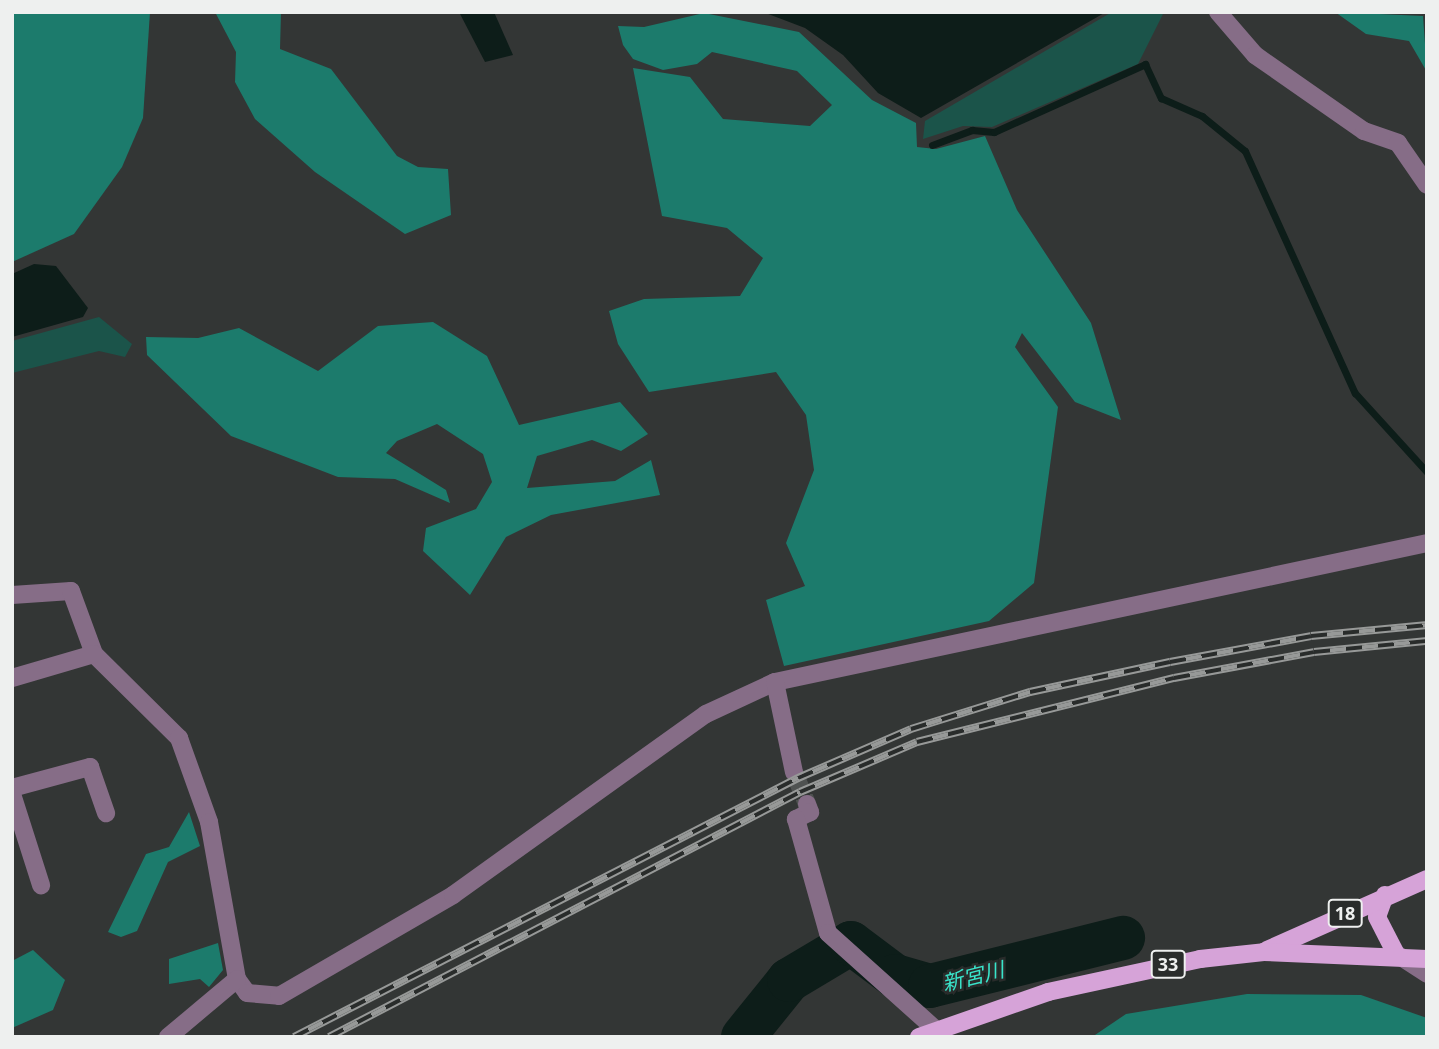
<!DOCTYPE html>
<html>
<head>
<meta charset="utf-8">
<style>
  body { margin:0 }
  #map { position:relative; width:1439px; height:1049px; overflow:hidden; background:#333635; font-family:"Noto Sans","Noto Sans JP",sans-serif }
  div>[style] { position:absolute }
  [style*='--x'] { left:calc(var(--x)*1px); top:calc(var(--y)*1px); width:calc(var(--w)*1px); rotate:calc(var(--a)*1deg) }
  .green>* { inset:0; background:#1b544a }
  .forest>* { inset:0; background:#1c7b6c }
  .water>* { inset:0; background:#0d1d19 }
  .stream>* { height:7px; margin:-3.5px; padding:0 3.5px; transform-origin:3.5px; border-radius:3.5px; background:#0d1d19 }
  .river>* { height:44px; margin:-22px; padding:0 22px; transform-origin:22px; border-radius:22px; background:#0d1d19 }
  .minor-tunnel>* { height:18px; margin-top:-9px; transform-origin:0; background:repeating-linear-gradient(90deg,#4f5251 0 18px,transparent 0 27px) }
  .minor>* { height:18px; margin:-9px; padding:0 9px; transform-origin:9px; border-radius:9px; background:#866d87 }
  .primary>* { height:18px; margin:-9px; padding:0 9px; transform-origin:9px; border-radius:9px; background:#d6a3d8 }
  .rail>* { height:8px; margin-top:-4px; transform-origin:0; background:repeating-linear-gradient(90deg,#292c2b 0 16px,#979998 0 32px); box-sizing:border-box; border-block:2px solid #979998 }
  span { translate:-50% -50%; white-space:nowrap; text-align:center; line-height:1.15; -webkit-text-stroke:5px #292c2b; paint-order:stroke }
  .shield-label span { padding:2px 5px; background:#292c2b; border:2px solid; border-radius:5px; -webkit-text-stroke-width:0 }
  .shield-label { font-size:18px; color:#eef0ef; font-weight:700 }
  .water-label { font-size:21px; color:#39e4ca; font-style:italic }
  .frame { position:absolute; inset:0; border:14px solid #eef0ef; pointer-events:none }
</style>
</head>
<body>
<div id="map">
  <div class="green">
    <div style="clip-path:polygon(1112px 12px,1164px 12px,1138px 64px,992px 127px,963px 126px,923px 139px,925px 121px)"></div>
    <div style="clip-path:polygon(99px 317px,132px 344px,125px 357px,99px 351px,12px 373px,12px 341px)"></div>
  </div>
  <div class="forest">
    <div style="clip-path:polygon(12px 12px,150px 12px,143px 118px,122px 167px,74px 234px,12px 262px)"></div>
    <div style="clip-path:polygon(215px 12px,281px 12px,280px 49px,331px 69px,397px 156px,418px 167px,448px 169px,451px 215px,405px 234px,315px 172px,255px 119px,235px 82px,236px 52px)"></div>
    <div style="clip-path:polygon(1335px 12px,1423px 16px,1427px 72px,1409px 41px,1366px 34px)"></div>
    <div style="clip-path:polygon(704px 13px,799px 32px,872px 100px,916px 123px,917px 147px,936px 149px,985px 136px,1017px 210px,1091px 323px,1121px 420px,1075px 402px,1022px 333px,1015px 347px,1058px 407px,1034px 583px,989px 621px,784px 666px,766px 600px,805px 586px,786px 543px,814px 470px,806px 415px,776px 372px,649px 392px,618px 344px,609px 311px,644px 299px,740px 296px,763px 258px,727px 228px,662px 216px,633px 68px,690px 77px,723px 119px,810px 126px,832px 105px,797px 71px,712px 52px,697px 64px,663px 70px,633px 59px,623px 45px,618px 26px,644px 27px)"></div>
    <div style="clip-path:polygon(433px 322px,487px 356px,519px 425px,620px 402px,648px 434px,621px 451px,592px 440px,537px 456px,527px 488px,615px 481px,651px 460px,660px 495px,551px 515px,506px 537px,470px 595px,423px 551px,426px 528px,476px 509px,492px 482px,483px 454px,437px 424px,397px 441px,386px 453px,446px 490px,450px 503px,395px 479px,338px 477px,231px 436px,147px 355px,146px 337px,198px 338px,239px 328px,318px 371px,378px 326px)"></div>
    <div style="clip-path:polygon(189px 812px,200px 846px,168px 862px,137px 931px,121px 937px,108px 932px,146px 854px,169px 847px)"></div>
    <div style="clip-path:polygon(218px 943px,223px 970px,209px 987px,200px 979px,169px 984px,169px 959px)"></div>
    <div style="clip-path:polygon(33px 950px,65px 980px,53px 1010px,12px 1028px,12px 961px)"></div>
    <div style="clip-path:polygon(1247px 994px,1361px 995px,1427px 1018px,1427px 1037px,1092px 1037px,1126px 1014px)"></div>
  </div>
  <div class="water">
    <div style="clip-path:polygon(459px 12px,494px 12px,513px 55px,485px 62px)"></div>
    <div style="clip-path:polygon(763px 12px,1106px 12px,921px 118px,878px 93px,843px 55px,805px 28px)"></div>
    <div style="clip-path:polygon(34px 264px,56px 266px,88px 308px,83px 317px,12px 337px,12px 274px)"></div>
  </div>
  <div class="stream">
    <div style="--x:932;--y:145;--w:43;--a:-20.6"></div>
    <div style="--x:972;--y:130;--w:22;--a:5"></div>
    <div style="--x:994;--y:132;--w:166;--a:-24.2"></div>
    <div style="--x:1145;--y:64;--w:38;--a:65"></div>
    <div style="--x:1161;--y:98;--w:45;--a:23.7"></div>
    <div style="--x:1202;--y:116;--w:55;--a:39.1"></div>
    <div style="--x:1245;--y:151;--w:266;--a:65.6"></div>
    <div style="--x:1355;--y:393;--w:107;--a:47.7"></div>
  </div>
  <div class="river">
    <div style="--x:743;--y:1037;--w:73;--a:-51.1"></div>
    <div style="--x:789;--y:980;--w:72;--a:-30.8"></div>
    <div style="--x:851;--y:943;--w:55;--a:36.9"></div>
    <div style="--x:895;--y:976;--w:36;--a:16"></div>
    <div style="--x:930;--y:986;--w:199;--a:-14"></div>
  </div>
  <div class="minor-tunnel">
    <div style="--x:794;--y:772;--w:35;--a:68"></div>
  </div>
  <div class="minor">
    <div style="--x:1218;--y:12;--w:57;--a:49.3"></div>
    <div style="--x:1255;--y:55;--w:133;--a:34.9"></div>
    <div style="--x:1364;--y:131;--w:36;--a:19"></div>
    <div style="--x:1398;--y:143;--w:51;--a:55.4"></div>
    <div style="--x:12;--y:595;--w:59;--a:-3.9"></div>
    <div style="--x:71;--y:591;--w:67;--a:69.9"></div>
    <div style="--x:94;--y:654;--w:120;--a:44.7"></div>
    <div style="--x:179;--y:738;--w:89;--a:70.3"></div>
    <div style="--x:209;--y:822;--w:159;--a:79.9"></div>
    <div style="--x:237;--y:979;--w:17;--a:54"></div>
    <div style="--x:247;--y:993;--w:32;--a:5"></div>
    <div style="--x:279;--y:996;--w:201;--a:-30.1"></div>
    <div style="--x:453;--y:895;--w:311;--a:-35.6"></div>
    <div style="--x:706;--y:714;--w:76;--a:-24.9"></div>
    <div style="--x:775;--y:682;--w:667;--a:-12.03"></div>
    <div style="--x:12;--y:678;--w:85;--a:-16.3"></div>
    <div style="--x:775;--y:682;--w:92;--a:78.1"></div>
    <div style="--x:12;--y:788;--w:81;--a:-15.1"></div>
    <div style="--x:90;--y:767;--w:49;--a:70.8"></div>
    <div style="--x:12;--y:794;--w:96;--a:72.3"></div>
    <div style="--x:807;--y:804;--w:9;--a:69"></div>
    <div style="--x:810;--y:812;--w:16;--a:153"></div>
    <div style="--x:796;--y:819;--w:118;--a:74.3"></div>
    <div style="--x:828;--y:933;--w:145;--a:41.9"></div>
    <div style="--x:1398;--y:955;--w:35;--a:33"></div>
    <div style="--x:168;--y:1037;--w:90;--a:-40"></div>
  </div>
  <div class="primary">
    <div style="--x:1385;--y:895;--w:23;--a:110"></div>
    <div style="--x:1377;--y:917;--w:42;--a:62.8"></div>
    <div style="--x:1267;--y:950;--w:175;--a:-23.9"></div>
    <div style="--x:919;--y:1037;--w:137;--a:-19.2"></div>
    <div style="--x:1048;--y:992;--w:156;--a:-12.2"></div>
    <div style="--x:1200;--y:959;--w:64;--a:-6.2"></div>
    <div style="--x:1264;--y:952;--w:163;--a:2.5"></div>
  </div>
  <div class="rail">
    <div style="--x:294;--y:1037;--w:567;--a:-27.2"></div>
    <div style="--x:798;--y:778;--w:123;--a:-23.4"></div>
    <div style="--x:911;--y:729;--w:125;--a:-17.3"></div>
    <div style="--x:1030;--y:692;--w:143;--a:-12.1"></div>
    <div style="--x:1170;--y:662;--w:143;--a:-10.4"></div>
    <div style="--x:1311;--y:636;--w:117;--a:-5.4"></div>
    <div style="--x:329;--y:1037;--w:531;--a:-27.48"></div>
    <div style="--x:800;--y:792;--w:127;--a:-23.1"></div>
    <div style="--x:917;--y:742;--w:265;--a:-14"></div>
    <div style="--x:1174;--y:678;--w:142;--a:-10.5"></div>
    <div style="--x:1314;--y:652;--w:114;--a:-5.6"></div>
  </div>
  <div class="shield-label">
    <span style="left:1345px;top:913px">18</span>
    <span style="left:1168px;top:964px">33</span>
  </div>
  <div class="water-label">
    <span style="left:973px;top:976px;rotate:-14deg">新宮川</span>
  </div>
  <div class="frame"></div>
</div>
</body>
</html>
